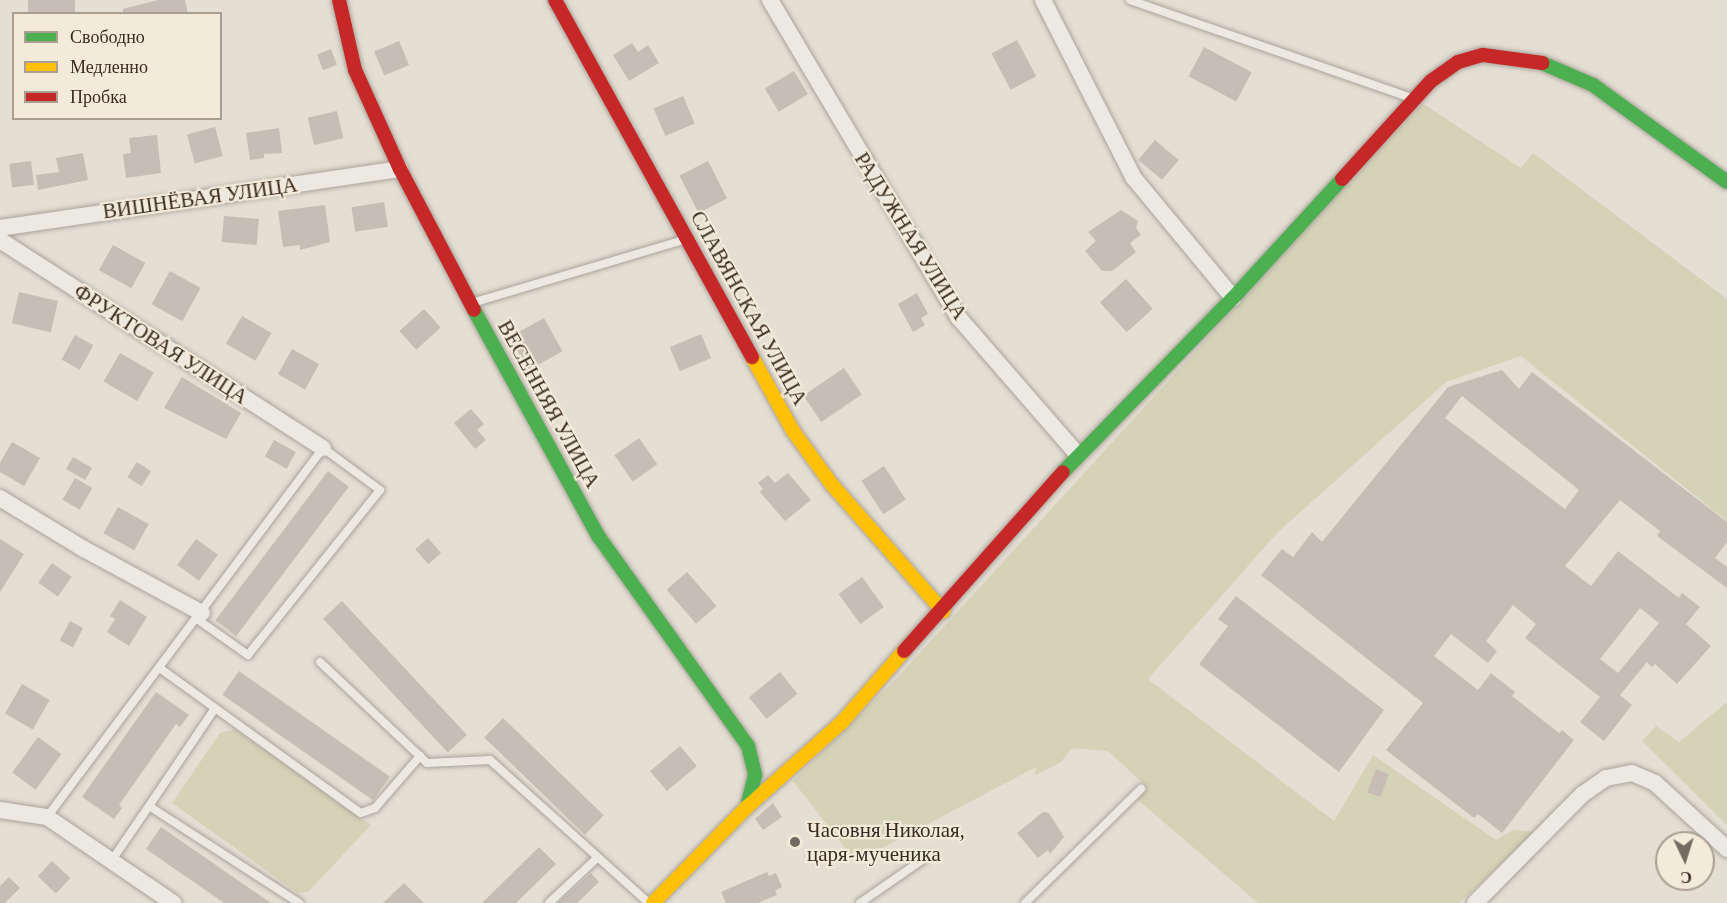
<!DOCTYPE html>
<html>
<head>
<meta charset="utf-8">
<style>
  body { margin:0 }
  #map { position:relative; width:1727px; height:903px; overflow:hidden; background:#e4ded3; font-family:"Crimson Pro",serif }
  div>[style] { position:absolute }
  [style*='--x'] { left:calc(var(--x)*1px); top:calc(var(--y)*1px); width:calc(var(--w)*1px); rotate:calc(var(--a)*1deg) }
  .green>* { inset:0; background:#d4d2b7 }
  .building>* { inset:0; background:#c7bdb4; transform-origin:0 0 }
  .roads { filter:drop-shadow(0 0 2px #aaa39b) drop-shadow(0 0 2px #aaa39b) }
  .lane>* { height:8px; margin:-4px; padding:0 4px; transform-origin:4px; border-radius:4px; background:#ece9e3 }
  .street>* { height:16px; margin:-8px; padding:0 8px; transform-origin:8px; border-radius:8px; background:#ece9e3 }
  .fast>* { height:14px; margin:-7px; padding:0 7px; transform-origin:7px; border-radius:7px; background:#4caf50 }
  .slow>* { height:14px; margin:-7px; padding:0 7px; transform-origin:7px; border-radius:7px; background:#ffc107 }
  .jam>* { height:14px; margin:-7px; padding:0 7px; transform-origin:7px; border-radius:7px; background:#c62828 }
  .dots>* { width:16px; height:16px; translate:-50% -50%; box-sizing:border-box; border:3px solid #f3eada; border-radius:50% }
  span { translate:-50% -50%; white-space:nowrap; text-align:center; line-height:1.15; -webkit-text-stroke:4.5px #f3eada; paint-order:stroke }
  .street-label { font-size:21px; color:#392c23 }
  .poi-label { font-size:21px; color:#392c23 }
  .left { translate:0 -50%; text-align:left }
  .legend { position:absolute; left:12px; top:12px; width:210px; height:108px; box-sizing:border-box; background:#f3eada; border:2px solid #a99e91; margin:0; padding:8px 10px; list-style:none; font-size:18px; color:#392c23 }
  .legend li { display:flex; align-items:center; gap:12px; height:30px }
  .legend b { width:30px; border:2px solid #a99e91 }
  .north { position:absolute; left:1655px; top:831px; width:60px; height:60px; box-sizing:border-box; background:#f3eada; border:2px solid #a99e91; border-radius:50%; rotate:176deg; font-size:16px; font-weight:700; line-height:24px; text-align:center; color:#392c23 }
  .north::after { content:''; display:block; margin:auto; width:21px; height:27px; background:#756a61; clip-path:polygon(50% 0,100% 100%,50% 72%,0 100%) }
</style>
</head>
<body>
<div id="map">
  <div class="green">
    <div style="clip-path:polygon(1422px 103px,1521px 168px,1533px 153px,1727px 299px,1727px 521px,1521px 356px,1446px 382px,1278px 532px,1148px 679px,1334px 821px,1373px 755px,1496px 840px,1513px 830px,1534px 832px,1459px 903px,1258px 903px,1138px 800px,1147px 787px,1108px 751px,1072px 748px,1060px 763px,1035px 775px,1036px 767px,856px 862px,793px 781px,896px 679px)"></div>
    <div style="clip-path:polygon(1727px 702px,1727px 825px,1642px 741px,1656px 726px,1679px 742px)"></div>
    <div style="clip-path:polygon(235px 729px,371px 825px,308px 892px,298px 893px,172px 803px,220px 733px)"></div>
  </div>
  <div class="building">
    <div style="left:28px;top:0;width:47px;height:14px"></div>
    <div style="clip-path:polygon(158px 0,185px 0,188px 14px,123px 14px,123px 9px)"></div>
    <div style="left:1017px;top:40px;width:41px;height:29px;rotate:62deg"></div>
    <div style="left:399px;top:41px;width:26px;height:27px;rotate:67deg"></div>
    <div style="clip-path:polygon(632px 43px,638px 52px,648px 45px,659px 63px,629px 81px,613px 55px)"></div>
    <div style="left:1204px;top:47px;width:54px;height:33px;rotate:28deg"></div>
    <div style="left:331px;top:49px;width:17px;height:15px;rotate:69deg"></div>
    <div style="left:794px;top:71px;width:27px;height:34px;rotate:59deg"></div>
    <div style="left:683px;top:96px;width:30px;height:32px;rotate:67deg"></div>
    <div style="left:337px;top:111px;width:28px;height:30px;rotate:77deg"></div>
    <div style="left:215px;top:127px;width:30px;height:29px;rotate:75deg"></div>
    <div style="clip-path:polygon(279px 128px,282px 153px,264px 154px,264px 158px,250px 160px,246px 133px)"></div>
    <div style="clip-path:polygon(157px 135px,161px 173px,126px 178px,123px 154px,131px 153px,129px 138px)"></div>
    <div style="left:1155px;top:140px;width:31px;height:26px;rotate:40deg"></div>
    <div style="clip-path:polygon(83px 153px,88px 180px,38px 190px,36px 175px,59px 172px,56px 158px)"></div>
    <div style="left:31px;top:161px;width:24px;height:22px;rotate:83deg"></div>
    <div style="left:708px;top:161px;width:42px;height:32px;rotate:63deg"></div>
    <div style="left:384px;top:202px;width:25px;height:33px;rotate:81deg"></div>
    <div style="clip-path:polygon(325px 205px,330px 242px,300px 250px,300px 245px,283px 247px,278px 211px)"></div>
    <div style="clip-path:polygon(1121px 210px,1138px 221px,1136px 228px,1141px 235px,1130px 243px,1136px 252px,1112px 271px,1102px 271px,1085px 251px,1096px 241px,1088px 232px)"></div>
    <div style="left:224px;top:216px;width:35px;height:26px;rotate:5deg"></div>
    <div style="left:113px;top:245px;width:37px;height:29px;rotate:29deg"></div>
    <div style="left:170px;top:271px;width:35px;height:38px;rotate:29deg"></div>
    <div style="left:1126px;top:279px;width:40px;height:35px;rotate:48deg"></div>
    <div style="left:19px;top:292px;width:40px;height:32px;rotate:13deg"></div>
    <div style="clip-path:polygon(917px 293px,928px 314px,921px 318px,925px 325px,913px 332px,898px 304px)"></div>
    <div style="left:424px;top:309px;width:25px;height:33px;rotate:48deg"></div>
    <div style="left:242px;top:316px;width:34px;height:32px;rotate:30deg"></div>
    <div style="left:544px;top:318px;width:38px;height:39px;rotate:61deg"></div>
    <div style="left:701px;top:334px;width:26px;height:34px;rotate:67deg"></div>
    <div style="left:75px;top:335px;width:21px;height:28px;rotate:29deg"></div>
    <div style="left:292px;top:349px;width:31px;height:29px;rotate:29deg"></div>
    <div style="left:120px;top:353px;width:39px;height:33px;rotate:30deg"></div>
    <div style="left:844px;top:368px;width:32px;height:49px;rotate:56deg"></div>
    <div style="clip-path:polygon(evenodd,1502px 370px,1519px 389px,1532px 372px,1727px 522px,1727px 542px,1715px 558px,1727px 567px,1727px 588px,1657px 536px,1660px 531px,1620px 500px,1565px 566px,1591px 586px,1618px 551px,1679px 598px,1682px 593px,1700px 607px,1686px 624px,1711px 646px,1677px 684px,1655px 664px,1652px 667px,1647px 662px,1620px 695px,1632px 705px,1604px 741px,1580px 722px,1600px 697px,1525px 638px,1536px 624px,1513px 605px,1486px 641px,1497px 651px,1488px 663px,1451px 634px,1434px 656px,1478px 690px,1491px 673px,1515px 692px,1512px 696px,1559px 733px,1562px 730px,1574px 740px,1502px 833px,1478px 814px,1474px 818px,1386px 750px,1423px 703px,1261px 575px,1282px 549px,1293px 557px,1312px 532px,1322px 542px,1448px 387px,1502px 370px,1462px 396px,1579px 490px,1565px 509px,1445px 418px,1462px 396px,1502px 370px,1640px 608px,1659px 623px,1618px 673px,1600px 659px,1640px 608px)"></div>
    <div style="clip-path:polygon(182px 377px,241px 413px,226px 439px,164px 408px)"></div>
    <div style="clip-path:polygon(471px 409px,484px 424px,477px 430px,486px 440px,475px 449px,454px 423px)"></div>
    <div style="left:639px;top:438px;width:32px;height:30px;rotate:55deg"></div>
    <div style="left:274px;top:440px;width:25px;height:19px;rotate:29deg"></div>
    <div style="clip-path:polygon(12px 442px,40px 458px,24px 486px,0 472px,0 463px)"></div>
    <div style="left:73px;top:457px;width:22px;height:14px;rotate:30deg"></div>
    <div style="left:137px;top:462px;width:17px;height:18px;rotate:33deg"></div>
    <div style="left:884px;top:466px;width:40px;height:27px;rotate:57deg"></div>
    <div style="left:328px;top:471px;width:26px;height:187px;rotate:37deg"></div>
    <div style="clip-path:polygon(788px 473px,811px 500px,785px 521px,760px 492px,763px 489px,758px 483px,768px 475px,775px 483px)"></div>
    <div style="left:75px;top:478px;width:20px;height:25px;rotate:30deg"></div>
    <div style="left:118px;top:507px;width:35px;height:30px;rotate:29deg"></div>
    <div style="left:428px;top:538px;width:20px;height:17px;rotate:49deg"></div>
    <div style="clip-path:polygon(0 539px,24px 554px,0 592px)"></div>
    <div style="left:196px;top:539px;width:27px;height:32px;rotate:36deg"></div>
    <div style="left:52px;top:563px;width:24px;height:24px;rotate:35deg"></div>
    <div style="left:687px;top:572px;width:45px;height:27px;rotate:49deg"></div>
    <div style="left:862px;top:577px;width:37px;height:29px;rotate:54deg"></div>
    <div style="clip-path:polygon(1236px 596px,1384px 710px,1339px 772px,1199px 664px,1228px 626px,1218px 619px)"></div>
    <div style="clip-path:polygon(120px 600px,147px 617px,129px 646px,107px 632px,115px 619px,110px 616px)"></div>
    <div style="left:342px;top:601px;width:183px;height:26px;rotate:47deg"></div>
    <div style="left:70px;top:621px;width:15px;height:22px;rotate:28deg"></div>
    <div style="left:239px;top:671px;width:184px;height:29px;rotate:35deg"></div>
    <div style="left:780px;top:672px;width:28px;height:40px;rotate:51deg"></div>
    <div style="left:22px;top:684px;width:32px;height:34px;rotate:30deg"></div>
    <div style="clip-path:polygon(156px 692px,189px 715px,180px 727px,176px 724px,119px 805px,122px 808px,114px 819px,82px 797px)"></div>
    <div style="left:503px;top:718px;width:140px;height:27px;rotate:44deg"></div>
    <div style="left:38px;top:737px;width:29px;height:44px;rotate:36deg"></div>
    <div style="left:680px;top:746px;width:26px;height:39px;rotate:50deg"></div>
    <div style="left:1376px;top:769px;width:14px;height:25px;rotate:21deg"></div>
    <div style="clip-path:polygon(773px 803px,782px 817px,763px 830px,755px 819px)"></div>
    <div style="clip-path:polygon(1043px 812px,1049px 813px,1064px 837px,1050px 854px,1048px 850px,1038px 858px,1017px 833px)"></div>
    <div style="clip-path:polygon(161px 827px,271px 903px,224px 903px,146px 849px)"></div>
    <div style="clip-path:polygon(539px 847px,556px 864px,516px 903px,482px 903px)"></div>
    <div style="left:52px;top:861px;width:25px;height:21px;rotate:43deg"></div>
    <div style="clip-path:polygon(767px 872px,769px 876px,776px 873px,782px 887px,775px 891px,777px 895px,758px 903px,726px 903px,721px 892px)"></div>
    <div style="clip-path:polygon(591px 873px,599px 882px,577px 903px,558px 903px)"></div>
    <div style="clip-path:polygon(9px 877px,20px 888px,5px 903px,0 903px,0 886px)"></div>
    <div style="clip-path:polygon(404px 883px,424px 903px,383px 903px)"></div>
  </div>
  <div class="roads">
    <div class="lane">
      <div style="--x:1130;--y:0;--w:299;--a:19.2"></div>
      <div style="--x:472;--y:303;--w:221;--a:-16.6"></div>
      <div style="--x:320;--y:662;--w:147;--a:43.3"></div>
      <div style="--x:427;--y:763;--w:63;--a:-2.7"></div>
      <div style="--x:490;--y:760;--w:214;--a:42"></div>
      <div style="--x:161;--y:669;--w:246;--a:35.8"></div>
      <div style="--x:361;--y:813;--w:15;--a:-20"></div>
      <div style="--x:375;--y:808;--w:69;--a:-49.1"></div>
      <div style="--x:149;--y:806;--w:118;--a:-56"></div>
      <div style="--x:47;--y:817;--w:461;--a:-53.2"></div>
      <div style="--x:323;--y:448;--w:71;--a:36.4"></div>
      <div style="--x:380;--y:490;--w:211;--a:128.7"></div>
      <div style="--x:248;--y:655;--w:62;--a:-144.8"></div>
      <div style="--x:112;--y:860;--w:65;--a:-55.6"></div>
      <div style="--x:149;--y:806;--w:179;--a:32.9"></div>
      <div style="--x:549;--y:903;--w:67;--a:-43.2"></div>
      <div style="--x:860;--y:903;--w:83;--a:-34.7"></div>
      <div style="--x:1025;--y:903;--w:163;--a:-44.5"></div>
    </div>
    <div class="street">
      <div style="--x:770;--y:0;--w:370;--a:59.3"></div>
      <div style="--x:959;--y:318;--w:181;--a:49"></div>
      <div style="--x:1043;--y:0;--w:199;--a:63"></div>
      <div style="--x:1133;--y:177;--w:157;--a:50.4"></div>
      <div style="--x:0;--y:228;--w:404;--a:-8.4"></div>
      <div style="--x:0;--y:240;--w:384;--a:32.8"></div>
      <div style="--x:0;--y:498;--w:98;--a:31.3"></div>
      <div style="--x:84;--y:549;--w:134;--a:28.5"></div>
      <div style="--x:0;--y:810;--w:48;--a:8.5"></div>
      <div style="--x:47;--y:817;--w:153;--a:34.3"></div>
      <div style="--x:1475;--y:903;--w:153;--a:-45.3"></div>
      <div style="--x:1583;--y:794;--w:28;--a:-35"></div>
      <div style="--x:1606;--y:778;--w:26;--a:-11"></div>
      <div style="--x:1632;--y:773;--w:25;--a:23"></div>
      <div style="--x:1655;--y:783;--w:98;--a:42.5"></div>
    </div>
    <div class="fast">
      <div style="--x:1542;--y:63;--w:56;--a:23.3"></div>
      <div style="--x:1593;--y:85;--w:165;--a:35.9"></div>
      <div style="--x:474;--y:310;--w:259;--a:61.2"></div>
      <div style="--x:599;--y:537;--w:257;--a:54.5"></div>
      <div style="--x:748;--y:746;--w:30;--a:76"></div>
      <div style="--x:755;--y:775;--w:33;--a:104"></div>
      <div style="--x:1063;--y:472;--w:243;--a:-45.7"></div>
      <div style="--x:1233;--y:298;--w:161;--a:-47.5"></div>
    </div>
    <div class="slow">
      <div style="--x:752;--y:357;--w:85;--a:61"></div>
      <div style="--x:793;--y:431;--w:68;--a:54"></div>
      <div style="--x:833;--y:486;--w:167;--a:48.7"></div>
      <div style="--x:653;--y:903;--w:134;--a:-45.6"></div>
      <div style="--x:747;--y:807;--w:127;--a:-41.8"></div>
      <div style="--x:842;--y:722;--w:94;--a:-48.9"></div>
    </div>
    <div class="jam">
      <div style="--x:339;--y:0;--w:72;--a:77.1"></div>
      <div style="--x:355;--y:70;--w:109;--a:65.6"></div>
      <div style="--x:400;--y:169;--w:159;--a:62.3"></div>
      <div style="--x:555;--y:0;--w:408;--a:61.1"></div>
      <div style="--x:1342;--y:179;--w:132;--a:-47.8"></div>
      <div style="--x:1431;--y:81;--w:33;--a:-35"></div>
      <div style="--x:1458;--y:62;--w:26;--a:-16"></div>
      <div style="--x:1483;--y:55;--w:60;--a:7.7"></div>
      <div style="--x:904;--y:651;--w:239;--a:-48.4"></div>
    </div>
  </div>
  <div class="dots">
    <div style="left:795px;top:842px;background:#756a61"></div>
  </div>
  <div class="street-label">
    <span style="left:200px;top:198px;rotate:-8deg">ВИШНЁВАЯ УЛИЦА</span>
    <span style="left:911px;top:236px;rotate:58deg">РАДУЖНАЯ УЛИЦА</span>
    <span style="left:749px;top:308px;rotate:61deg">СЛАВЯНСКАЯ УЛИЦА</span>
    <span style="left:161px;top:344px;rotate:33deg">ФРУКТОВАЯ УЛИЦА</span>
    <span style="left:549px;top:404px;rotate:61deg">ВЕСЕННЯЯ УЛИЦА</span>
  </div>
  <div class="poi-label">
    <span class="left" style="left:807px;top:842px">Часовня Николая,<br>царя-мученика</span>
  </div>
  <ul class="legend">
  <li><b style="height:8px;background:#4caf50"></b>Свободно</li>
  <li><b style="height:8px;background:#ffc107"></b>Медленно</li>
  <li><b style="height:8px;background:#c62828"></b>Пробка</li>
  </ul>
  <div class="north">С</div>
</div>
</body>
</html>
